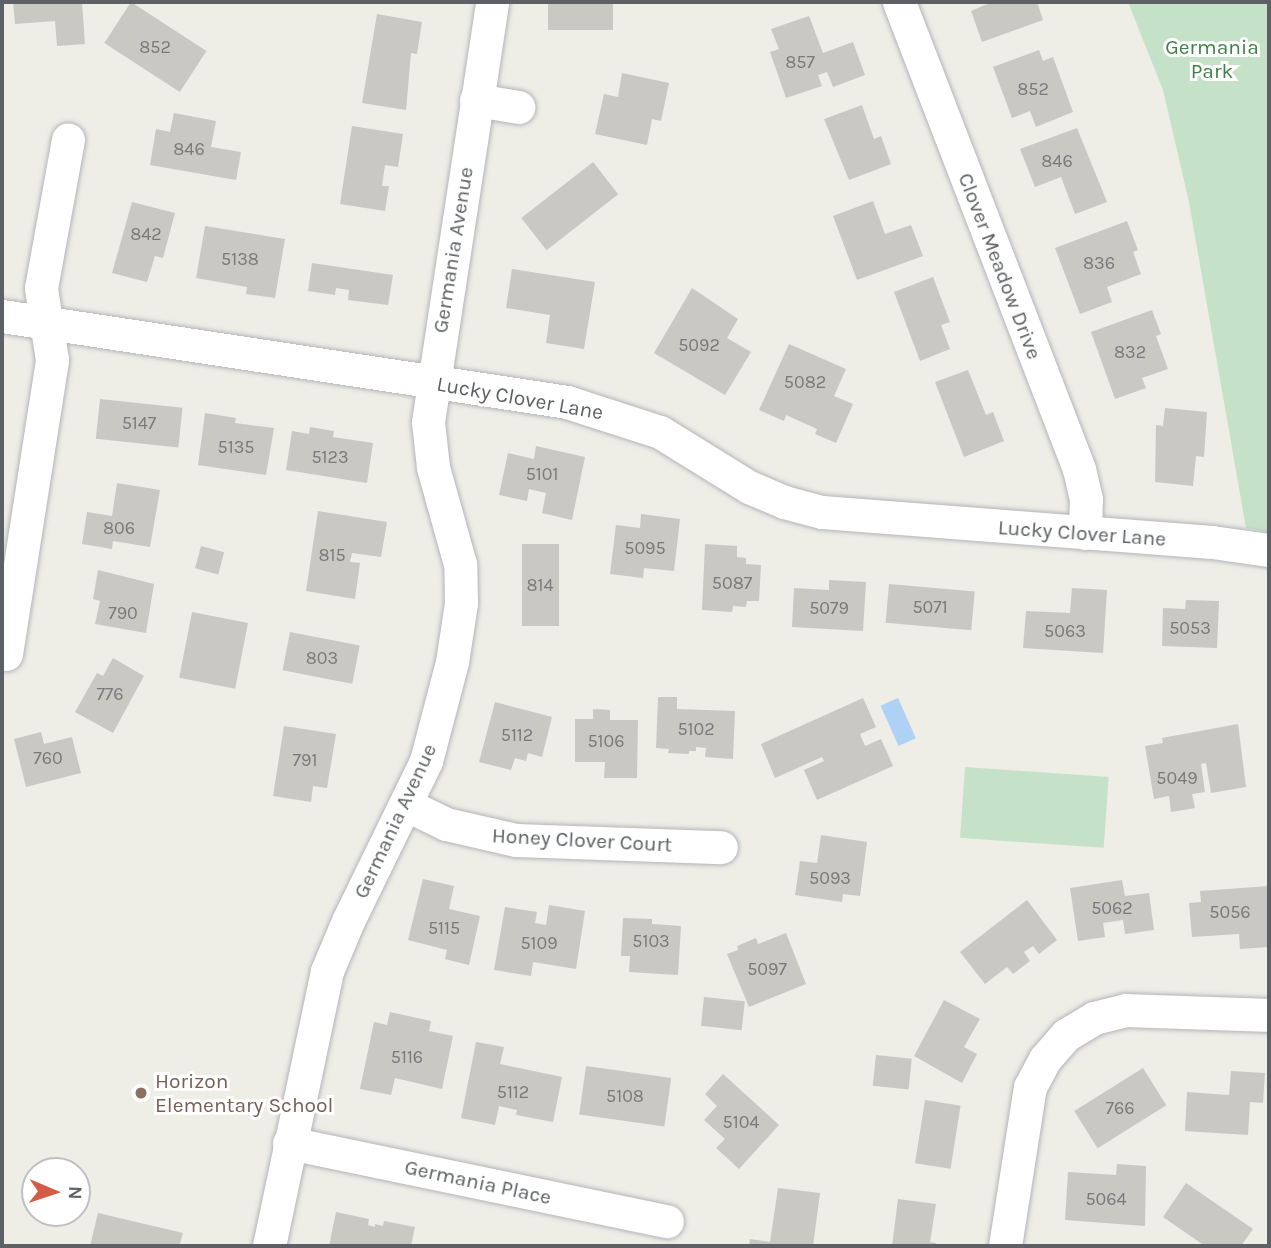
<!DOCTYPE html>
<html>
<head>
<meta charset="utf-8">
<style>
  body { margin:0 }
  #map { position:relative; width:1271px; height:1248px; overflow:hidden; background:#eeede6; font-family:Karla,sans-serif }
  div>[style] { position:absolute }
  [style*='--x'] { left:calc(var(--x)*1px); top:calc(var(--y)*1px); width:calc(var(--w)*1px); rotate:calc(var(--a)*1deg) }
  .green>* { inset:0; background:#c5e2c8; transform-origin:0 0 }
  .water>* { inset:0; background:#afd1f5; transform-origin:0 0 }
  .building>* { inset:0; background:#c9c8c2; transform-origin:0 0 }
  .roads { filter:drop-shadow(0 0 2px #b3b5b9) drop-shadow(0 0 2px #b3b5b9) }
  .minor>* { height:33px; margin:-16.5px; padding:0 16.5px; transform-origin:16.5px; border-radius:16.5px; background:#fff }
  .dots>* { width:19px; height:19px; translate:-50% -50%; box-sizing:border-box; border:4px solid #fff; border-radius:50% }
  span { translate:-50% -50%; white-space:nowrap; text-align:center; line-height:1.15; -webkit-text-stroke:6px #fff; paint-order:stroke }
  .number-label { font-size:18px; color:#787a7c }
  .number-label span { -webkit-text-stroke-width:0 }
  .park-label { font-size:21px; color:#408048 }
  .street-label { font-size:21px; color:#5d6064 }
  .education-label { font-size:21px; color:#785e54 }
  .left { translate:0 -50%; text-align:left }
  .frame { position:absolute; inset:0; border:4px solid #5d6064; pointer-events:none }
  .north { position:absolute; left:21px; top:1157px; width:70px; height:70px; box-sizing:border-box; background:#fff; border:2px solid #bebfc1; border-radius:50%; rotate:92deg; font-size:19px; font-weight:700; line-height:28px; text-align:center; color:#5d6064 }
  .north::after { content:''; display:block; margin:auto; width:24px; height:32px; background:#d45c46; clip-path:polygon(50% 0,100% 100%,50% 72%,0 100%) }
</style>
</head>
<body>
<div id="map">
  <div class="green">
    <div style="clip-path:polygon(1128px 2px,1269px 2px,1269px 532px,1246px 528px,1189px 202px,1163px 90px)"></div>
    <div style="left:965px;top:767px;width:144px;height:71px;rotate:4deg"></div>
  </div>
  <div class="water">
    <div style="left:898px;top:698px;width:44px;height:19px;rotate:66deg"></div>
  </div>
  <div class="building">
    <div style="clip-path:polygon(13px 2px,82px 2px,85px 44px,57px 46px,55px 21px,15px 24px)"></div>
    <div style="left:131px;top:2px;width:90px;height:49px;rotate:33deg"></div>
    <div style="left:548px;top:2px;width:65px;height:28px"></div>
    <div style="clip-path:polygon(992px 2px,1037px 2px,1043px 20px,982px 42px,971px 11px)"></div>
    <div style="clip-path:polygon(377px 14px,422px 22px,417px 54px,411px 53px,406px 110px,362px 103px)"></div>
    <div style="clip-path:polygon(809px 16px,823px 53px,853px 42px,865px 75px,833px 87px,827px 72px,818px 75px,822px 86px,786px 98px,770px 52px,779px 49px,771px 29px)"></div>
    <div style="clip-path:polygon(1039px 50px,1043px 61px,1053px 57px,1073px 112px,1036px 127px,1030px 111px,1012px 118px,993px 67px)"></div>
    <div style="clip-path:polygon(622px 73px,669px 83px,661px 121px,652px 119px,647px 145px,595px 134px,604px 94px,618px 97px)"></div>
    <div style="clip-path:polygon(862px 105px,874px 139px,881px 136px,891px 164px,849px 180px,824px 119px)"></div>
    <div style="clip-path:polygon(174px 113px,216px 121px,211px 147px,241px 152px,236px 180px,150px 165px,156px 129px,170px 132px)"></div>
    <div style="clip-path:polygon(352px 126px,403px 134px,398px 167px,385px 165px,382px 186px,389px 186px,385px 211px,340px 204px)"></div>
    <div style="clip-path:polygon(1077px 128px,1107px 202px,1075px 214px,1061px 177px,1035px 187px,1020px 149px)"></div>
    <div style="left:593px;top:162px;width:41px;height:91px;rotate:52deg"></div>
    <div style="clip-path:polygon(873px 201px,885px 234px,911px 225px,923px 256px,857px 280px,833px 216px)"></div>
    <div style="clip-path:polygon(132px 202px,175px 213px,163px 258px,155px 256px,147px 282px,112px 273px)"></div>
    <div style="clip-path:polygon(1127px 221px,1138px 250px,1133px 252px,1141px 274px,1107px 287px,1112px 302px,1080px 314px,1055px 248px)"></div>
    <div style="clip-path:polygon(205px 226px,285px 239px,275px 298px,246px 294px,247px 287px,196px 278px)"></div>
    <div style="clip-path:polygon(312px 263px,393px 275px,388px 305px,348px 300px,349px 290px,336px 288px,335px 295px,308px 291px)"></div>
    <div style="clip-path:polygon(512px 269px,595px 282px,584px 349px,546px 343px,550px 315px,506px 308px)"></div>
    <div style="clip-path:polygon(933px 277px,950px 322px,941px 325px,950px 349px,920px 361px,894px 292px)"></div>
    <div style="clip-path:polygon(692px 288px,738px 319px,727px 338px,751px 352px,725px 395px,654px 353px)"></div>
    <div style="clip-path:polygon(1152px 310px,1161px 334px,1156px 336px,1168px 369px,1142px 378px,1146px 388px,1115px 399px,1091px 332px)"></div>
    <div style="clip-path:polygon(789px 344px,846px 369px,834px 396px,853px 404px,836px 443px,815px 434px,817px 429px,786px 415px,784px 421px,759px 410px)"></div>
    <div style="clip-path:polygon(968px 370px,986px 415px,993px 412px,1004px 441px,964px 457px,935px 382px)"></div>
    <div style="left:100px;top:399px;width:83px;height:40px;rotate:6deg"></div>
    <div style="clip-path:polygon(1165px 408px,1207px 412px,1204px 457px,1196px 456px,1193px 486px,1155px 482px,1156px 425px,1163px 426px)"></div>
    <div style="clip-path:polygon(205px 413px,236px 418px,235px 423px,274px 428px,266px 475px,198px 465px)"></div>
    <div style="clip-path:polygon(310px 427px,334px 431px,333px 437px,373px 443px,367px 483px,286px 470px,292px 431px,309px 434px)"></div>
    <div style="clip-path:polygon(536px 446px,585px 457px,572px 520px,542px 513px,546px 493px,529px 489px,527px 501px,499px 495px,508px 453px,534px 459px)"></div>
    <div style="clip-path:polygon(117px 483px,160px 490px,150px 547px,113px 541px,112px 549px,82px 544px,87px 512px,112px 516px)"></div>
    <div style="clip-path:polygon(318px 511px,387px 522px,381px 557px,352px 553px,350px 562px,360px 563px,355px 599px,306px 591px)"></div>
    <div style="clip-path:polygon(641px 514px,680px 519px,674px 571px,644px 568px,643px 578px,610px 574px,616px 525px,640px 528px)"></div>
    <div style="left:522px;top:544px;width:37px;height:82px"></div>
    <div style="clip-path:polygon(705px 544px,737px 546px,737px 557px,746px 558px,746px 564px,761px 565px,759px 601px,747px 601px,746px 607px,733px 606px,732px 612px,702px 610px)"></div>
    <div style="left:201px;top:546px;width:24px;height:23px;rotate:15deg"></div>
    <div style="clip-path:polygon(98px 570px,154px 584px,146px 633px,95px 624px,100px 601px,93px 599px)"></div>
    <div style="clip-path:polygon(829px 580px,866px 582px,863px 631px,792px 627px,794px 588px,829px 590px)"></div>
    <div style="left:889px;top:584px;width:86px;height:39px;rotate:5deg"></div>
    <div style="clip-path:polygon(1072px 588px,1107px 590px,1103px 653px,1023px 648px,1026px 611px,1070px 613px)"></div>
    <div style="clip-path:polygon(1186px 600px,1219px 601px,1217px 648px,1162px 646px,1163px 608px,1185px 609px)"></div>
    <div style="left:192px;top:612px;width:57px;height:67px;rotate:11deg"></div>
    <div style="left:290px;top:632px;width:71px;height:39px;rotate:11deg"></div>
    <div style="clip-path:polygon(113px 658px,144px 676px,113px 733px,75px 712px,97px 673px,103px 676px)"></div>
    <div style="clip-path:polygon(658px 697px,677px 697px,677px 709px,735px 711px,733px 759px,705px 757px,706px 748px,696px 747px,696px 751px,689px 751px,689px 754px,668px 753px,669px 749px,656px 748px)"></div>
    <div style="clip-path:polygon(863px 698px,876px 727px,860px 734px,865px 746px,881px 739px,893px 766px,817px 800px,804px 770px,824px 761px,822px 757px,775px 778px,761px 744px)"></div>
    <div style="clip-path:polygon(495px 702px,552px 717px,542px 757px,528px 753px,526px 761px,515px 758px,511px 770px,479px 762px)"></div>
    <div style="clip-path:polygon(593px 709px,610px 710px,610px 720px,638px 720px,637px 778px,604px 778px,605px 762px,575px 762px,575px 719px,593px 719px)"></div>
    <div style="clip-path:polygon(1238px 724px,1246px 787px,1211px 793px,1206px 763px,1201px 764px,1205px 792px,1192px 794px,1195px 808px,1171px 812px,1169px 796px,1154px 799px,1145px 746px,1163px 743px,1162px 738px)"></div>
    <div style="clip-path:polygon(284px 726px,336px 734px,327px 788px,313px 786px,311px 802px,273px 796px)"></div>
    <div style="clip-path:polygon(41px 732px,44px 744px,72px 737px,81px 773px,26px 787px,14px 739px)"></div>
    <div style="clip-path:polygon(821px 835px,867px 842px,860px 896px,843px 894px,842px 902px,795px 895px,800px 861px,817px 863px)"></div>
    <div style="clip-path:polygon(423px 879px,454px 886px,449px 909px,480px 916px,469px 965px,445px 959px,447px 950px,408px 940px)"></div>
    <div style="clip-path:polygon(1122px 880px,1125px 896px,1149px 893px,1154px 930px,1125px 934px,1123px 920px,1103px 923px,1105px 937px,1078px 941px,1070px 888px)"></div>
    <div style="clip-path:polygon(1269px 886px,1269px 947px,1240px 949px,1239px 934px,1192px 937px,1189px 903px,1201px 902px,1200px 891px)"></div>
    <div style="clip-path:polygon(1027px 900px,1057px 940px,1039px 954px,1033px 946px,1024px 952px,1030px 961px,1013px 974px,1007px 967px,985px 984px,960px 952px)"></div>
    <div style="clip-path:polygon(549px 905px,585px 911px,576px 969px,533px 962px,531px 976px,494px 970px,505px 907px,537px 912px,535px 923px,546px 925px)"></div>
    <div style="clip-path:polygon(623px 918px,652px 919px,652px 924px,681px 926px,678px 975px,629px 972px,630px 956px,621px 956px)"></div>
    <div style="clip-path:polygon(786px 933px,806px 984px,749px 1007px,727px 954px,738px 950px,737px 946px,756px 938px,758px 944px)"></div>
    <div style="left:704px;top:997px;width:41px;height:29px;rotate:6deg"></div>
    <div style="clip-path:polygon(944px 1000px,980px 1019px,964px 1047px,977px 1054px,962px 1083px,914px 1056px)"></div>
    <div style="clip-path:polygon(390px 1012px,431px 1021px,429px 1031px,453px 1036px,442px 1089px,395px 1078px,391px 1095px,360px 1089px,374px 1022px,387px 1025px)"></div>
    <div style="clip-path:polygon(476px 1042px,504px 1047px,500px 1064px,562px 1077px,553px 1122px,516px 1115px,517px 1110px,499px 1106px,495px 1125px,461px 1118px)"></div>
    <div style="left:876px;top:1055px;width:36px;height:31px;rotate:6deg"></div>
    <div style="left:586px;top:1066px;width:86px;height:49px;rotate:8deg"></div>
    <div style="left:1143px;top:1068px;width:44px;height:81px;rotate:58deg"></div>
    <div style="clip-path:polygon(1231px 1071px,1265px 1073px,1263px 1103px,1250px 1102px,1248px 1135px,1185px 1131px,1187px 1092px,1229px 1095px)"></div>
    <div style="clip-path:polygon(723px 1074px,779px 1125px,739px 1169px,716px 1148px,725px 1139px,704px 1120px,717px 1106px,705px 1094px)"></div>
    <div style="left:925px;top:1100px;width:36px;height:64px;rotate:9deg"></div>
    <div style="clip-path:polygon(1117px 1164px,1146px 1166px,1145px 1226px,1065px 1220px,1068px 1172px,1116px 1175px)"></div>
    <div style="clip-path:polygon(1186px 1183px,1253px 1229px,1241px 1246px,1205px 1246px,1163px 1217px)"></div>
    <div style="clip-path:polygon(778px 1188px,820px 1193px,813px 1246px,749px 1246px,750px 1239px,770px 1242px)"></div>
    <div style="clip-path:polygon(898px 1199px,936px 1204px,930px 1242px,936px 1243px,936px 1246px,892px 1246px)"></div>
    <div style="clip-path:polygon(336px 1212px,369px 1219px,368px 1225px,375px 1227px,375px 1224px,383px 1226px,384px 1221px,415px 1227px,411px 1246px,329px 1246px)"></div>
    <div style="clip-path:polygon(98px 1213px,183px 1233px,179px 1246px,90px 1246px)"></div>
  </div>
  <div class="roads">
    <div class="minor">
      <div style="--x:899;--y:2;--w:500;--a:68.92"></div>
      <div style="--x:1079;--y:469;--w:31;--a:77"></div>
      <div style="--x:1086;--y:499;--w:34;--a:92"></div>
      <div style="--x:476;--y:100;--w:43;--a:9.5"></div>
      <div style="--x:2;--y:316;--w:572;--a:8.65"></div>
      <div style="--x:567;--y:402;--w:98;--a:17.9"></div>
      <div style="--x:660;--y:432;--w:105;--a:31.7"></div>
      <div style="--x:749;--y:487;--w:38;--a:23"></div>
      <div style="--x:784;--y:502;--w:39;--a:15"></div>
      <div style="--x:822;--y:512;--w:391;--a:4.4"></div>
      <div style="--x:1212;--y:542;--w:58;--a:8"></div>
      <div style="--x:6;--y:654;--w:298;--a:-81.1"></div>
      <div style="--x:52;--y:360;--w:73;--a:-98.7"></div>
      <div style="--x:41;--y:288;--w:151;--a:-79.7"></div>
      <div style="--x:407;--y:805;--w:43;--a:26"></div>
      <div style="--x:446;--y:824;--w:72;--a:12.9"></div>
      <div style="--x:516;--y:840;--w:205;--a:2"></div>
      <div style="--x:289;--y:1143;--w:386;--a:11.7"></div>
      <div style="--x:269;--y:1246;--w:281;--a:-78.1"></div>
      <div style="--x:327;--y:971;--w:54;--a:-67.2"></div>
      <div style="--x:348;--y:921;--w:178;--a:-64"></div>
      <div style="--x:426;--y:761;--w:102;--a:-75.3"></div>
      <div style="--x:452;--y:662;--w:60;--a:-81.3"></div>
      <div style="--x:461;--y:603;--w:39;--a:-91"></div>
      <div style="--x:460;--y:564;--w:101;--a:-105.6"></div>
      <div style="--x:433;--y:467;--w:45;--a:-96.3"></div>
      <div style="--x:428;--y:422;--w:425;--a:-81.3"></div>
      <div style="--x:1005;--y:1246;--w:161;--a:-81.1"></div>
      <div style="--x:1030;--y:1087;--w:32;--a:-62"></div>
      <div style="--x:1045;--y:1059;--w:32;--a:-49"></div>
      <div style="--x:1066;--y:1035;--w:33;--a:-31"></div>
      <div style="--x:1094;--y:1018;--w:33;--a:-14"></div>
      <div style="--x:1126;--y:1010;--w:143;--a:2"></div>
    </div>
  </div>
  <div class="dots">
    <div style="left:141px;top:1093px;background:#8d6e63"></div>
  </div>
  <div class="number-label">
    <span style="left:155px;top:47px">852</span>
    <span style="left:800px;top:62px">857</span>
    <span style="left:1033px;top:89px">852</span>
    <span style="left:189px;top:149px">846</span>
    <span style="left:1057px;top:161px">846</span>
    <span style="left:146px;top:234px">842</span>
    <span style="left:240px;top:259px">5138</span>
    <span style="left:1099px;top:263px">836</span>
    <span style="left:699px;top:345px">5092</span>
    <span style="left:1130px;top:352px">832</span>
    <span style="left:805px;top:382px">5082</span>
    <span style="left:139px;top:423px">5147</span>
    <span style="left:236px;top:447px">5135</span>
    <span style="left:330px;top:457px">5123</span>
    <span style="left:542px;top:474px">5101</span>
    <span style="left:119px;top:528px">806</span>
    <span style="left:645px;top:548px">5095</span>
    <span style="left:332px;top:555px">815</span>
    <span style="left:732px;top:583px">5087</span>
    <span style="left:540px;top:585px">814</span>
    <span style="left:930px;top:607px">5071</span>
    <span style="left:829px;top:608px">5079</span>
    <span style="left:123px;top:613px">790</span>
    <span style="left:1190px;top:628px">5053</span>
    <span style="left:1065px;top:631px">5063</span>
    <span style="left:322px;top:658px">803</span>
    <span style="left:110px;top:694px">776</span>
    <span style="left:696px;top:729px">5102</span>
    <span style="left:517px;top:735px">5112</span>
    <span style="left:606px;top:741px">5106</span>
    <span style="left:48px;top:758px">760</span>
    <span style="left:305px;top:760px">791</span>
    <span style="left:1177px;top:778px">5049</span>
    <span style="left:830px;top:878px">5093</span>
    <span style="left:1112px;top:908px">5062</span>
    <span style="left:1230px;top:912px">5056</span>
    <span style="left:444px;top:928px">5115</span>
    <span style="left:651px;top:941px">5103</span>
    <span style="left:539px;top:943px">5109</span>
    <span style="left:767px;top:969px">5097</span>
    <span style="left:407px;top:1057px">5116</span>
    <span style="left:513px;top:1092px">5112</span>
    <span style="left:625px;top:1096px">5108</span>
    <span style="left:1120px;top:1108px">766</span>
    <span style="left:741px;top:1122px">5104</span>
    <span style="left:1106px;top:1199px">5064</span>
  </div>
  <div class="park-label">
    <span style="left:1212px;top:59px">Germania<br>Park</span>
  </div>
  <div class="street-label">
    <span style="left:453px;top:250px;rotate:-81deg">Germania Avenue</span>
    <span style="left:1000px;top:266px;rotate:69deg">Clover Meadow Drive</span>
    <span style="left:520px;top:398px;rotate:10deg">Lucky Clover Lane</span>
    <span style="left:1082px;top:533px;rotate:4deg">Lucky Clover Lane</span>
    <span style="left:395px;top:821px;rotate:-65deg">Germania Avenue</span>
    <span style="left:582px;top:840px;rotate:3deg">Honey Clover Court</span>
    <span style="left:478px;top:1182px;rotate:12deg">Germania Place</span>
  </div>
  <div class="education-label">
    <span class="left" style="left:155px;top:1093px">Horizon<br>Elementary School</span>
  </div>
  <div class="frame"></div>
  <div class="north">N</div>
</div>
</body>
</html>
